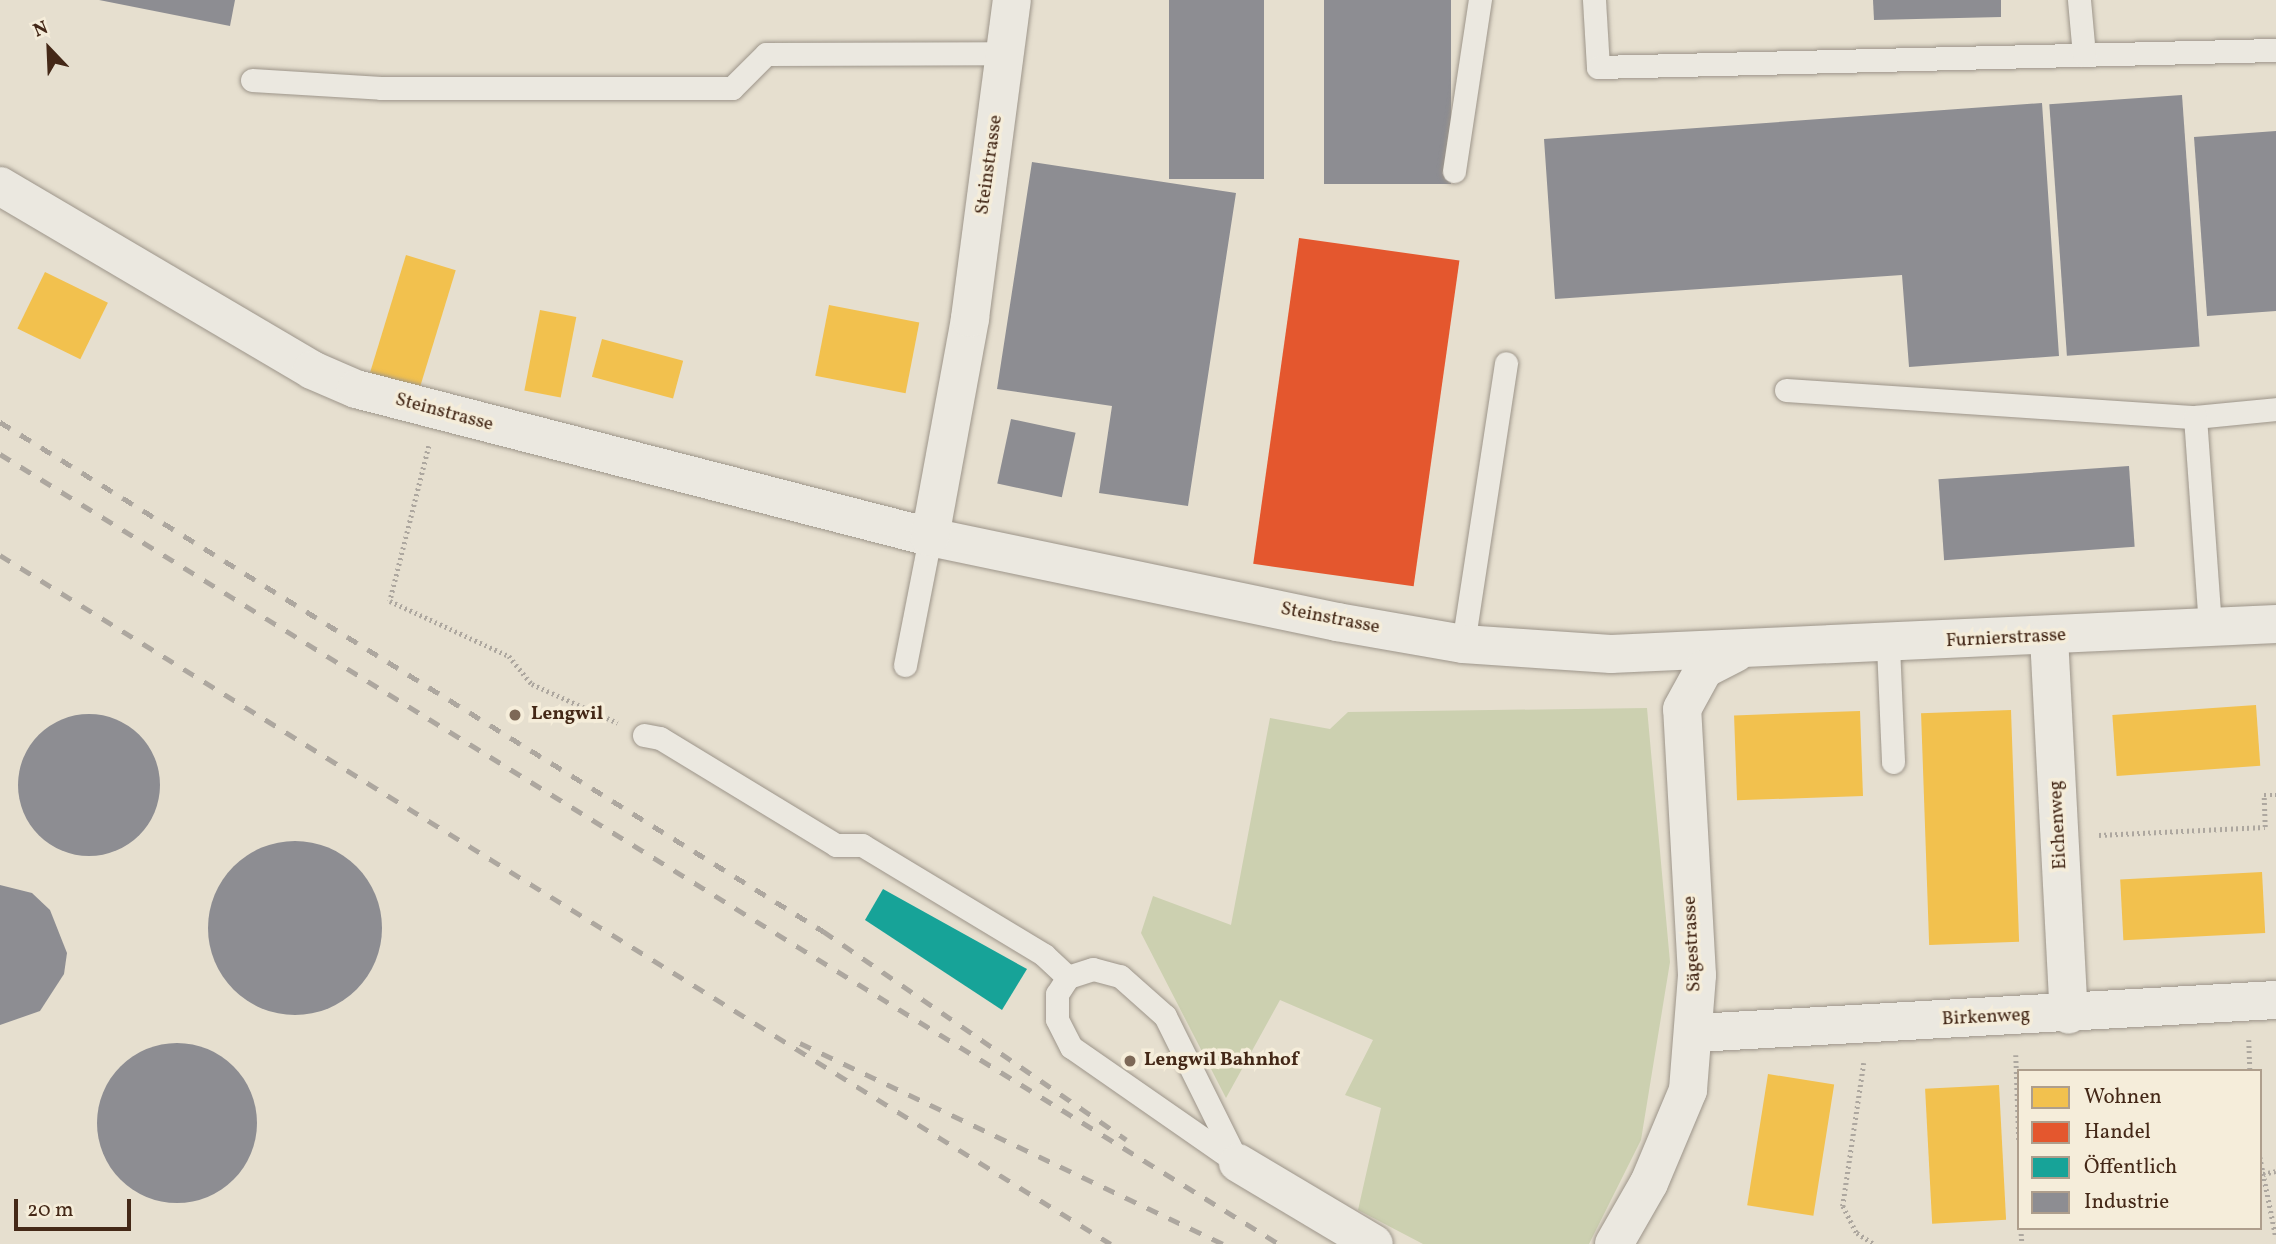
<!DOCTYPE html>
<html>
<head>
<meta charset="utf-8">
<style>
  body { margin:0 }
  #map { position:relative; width:2276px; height:1244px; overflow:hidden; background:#e6dfcf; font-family:Vollkorn,serif }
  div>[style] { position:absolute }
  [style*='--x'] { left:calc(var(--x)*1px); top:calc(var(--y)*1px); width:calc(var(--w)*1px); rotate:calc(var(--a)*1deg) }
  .green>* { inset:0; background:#ccd0b0 }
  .homes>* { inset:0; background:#f2c14e; transform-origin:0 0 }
  .shops>* { inset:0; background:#e4572e; transform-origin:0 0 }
  .public>* { inset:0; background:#17a398 }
  .industry>* { inset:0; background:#8d8d92; transform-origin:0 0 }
  .round { border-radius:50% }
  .path>* { height:4.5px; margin-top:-2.25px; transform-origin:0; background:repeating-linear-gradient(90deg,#ada79f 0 2px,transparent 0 5.5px) }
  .roads { filter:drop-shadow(0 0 2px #9d958a) drop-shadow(0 0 2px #9d958a) }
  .lane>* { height:23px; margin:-11.5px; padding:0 11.5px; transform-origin:11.5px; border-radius:11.5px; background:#ebe8e0 }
  .street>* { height:38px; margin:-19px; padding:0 19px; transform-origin:19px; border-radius:19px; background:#ebe8e0 }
  .rail>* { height:5px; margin-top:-2.5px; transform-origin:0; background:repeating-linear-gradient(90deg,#ada79f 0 12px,transparent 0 24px) }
  .dots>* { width:19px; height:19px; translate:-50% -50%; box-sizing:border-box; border:4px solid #f5edda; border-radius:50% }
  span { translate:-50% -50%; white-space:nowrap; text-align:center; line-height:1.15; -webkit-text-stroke:7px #f5edda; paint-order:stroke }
  .street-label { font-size:19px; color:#442817 }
  .poi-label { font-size:19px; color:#442817; font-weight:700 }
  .left { translate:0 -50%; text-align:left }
  .legend { position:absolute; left:2017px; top:1069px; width:245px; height:161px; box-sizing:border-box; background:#f5edda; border:2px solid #ae9e8c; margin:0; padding:9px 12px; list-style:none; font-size:21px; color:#442817 }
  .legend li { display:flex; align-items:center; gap:14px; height:35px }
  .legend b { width:35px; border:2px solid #ae9e8c }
  .north { position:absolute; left:14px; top:14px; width:70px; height:70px; -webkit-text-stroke:5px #f5edda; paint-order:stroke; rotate:337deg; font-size:19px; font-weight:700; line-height:28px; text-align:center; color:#442817 }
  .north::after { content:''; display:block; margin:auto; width:24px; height:32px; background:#442817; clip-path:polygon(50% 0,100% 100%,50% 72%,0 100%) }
  .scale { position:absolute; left:14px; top:1199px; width:117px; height:32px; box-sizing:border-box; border:4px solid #442817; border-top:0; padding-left:9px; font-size:21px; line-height:24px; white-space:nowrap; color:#442817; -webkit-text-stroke:5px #f5edda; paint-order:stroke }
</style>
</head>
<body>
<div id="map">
  <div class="green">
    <div style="clip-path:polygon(1647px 708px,1670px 962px,1641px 1140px,1589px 1244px,1423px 1244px,1358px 1210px,1381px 1108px,1345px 1095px,1373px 1040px,1280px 1000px,1226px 1098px,1141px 933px,1153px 896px,1231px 925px,1270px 718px,1330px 729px,1348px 712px)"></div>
  </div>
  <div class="homes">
    <div style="left:406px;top:255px;width:52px;height:125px;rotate:17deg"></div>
    <div style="left:45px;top:272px;width:70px;height:63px;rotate:26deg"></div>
    <div style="left:829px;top:305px;width:92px;height:72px;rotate:11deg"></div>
    <div style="left:540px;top:310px;width:37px;height:82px;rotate:11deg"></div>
    <div style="left:602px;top:339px;width:84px;height:39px;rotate:15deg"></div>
    <div style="left:2256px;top:705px;width:61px;height:144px;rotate:86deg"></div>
    <div style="left:2011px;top:710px;width:232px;height:90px;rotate:88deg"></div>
    <div style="left:1860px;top:711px;width:85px;height:126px;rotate:88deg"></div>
    <div style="left:2262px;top:872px;width:61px;height:142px;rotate:87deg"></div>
    <div style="left:1768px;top:1074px;width:67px;height:133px;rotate:9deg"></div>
    <div style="left:1999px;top:1085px;width:135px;height:74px;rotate:87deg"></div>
  </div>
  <div class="shops">
    <div style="left:1299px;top:238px;width:162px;height:329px;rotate:8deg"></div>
  </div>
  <div class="public">
    <div style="clip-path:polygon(883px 889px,1027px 969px,1002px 1010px,865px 920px)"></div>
  </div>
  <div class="industry">
    <div style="clip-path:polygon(99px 0,235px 0,230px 26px)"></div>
    <div style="left:1169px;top:0;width:95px;height:179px"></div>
    <div style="left:1324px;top:0;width:127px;height:184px"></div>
    <div style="clip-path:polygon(1873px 0,2001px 0,2001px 17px,1874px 20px)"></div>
    <div style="left:2182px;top:95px;width:252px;height:133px;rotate:86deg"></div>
    <div style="clip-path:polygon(2042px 103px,2059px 356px,1909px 367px,1902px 275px,1555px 299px,1544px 139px)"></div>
    <div style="clip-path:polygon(2276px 131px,2276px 311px,2207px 316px,2194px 137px)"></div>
    <div style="clip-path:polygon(1032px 162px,1236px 193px,1188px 506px,1099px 493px,1112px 406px,997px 389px)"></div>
    <div style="left:1011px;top:419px;width:66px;height:66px;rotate:12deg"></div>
    <div style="left:2129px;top:466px;width:81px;height:191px;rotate:86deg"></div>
    <div class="round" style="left:18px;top:714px;width:142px;height:142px"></div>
    <div class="round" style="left:208px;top:841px;width:174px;height:174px"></div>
    <div style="clip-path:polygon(0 885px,32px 893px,50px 910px,67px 953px,64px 974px,40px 1011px,0 1025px)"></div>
    <div class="round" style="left:97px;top:1043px;width:160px;height:160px"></div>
  </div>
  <div class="path">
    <div style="--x:429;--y:446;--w:160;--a:104.1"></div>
    <div style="--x:390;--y:601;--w:131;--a:24.8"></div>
    <div style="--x:509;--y:656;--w:36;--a:51"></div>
    <div style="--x:532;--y:684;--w:94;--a:24.4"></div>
    <div style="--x:2099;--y:835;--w:166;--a:-2.8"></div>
    <div style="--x:2265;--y:827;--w:32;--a:-92"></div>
    <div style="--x:2264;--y:795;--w:12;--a:0"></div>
    <div style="--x:2249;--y:1040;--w:31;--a:88"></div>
    <div style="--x:2016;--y:1055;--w:86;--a:88"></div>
    <div style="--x:1864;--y:1063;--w:145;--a:98.4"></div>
    <div style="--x:1843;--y:1206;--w:30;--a:63"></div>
    <div style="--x:1857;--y:1233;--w:20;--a:33"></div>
    <div style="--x:2260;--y:1157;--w:82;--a:78.7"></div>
    <div style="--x:2263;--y:1174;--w:13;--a:-13"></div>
    <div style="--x:2021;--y:1228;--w:16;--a:86"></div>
  </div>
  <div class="roads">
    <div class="lane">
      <div style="--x:1594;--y:0;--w:67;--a:86.6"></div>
      <div style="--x:1598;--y:67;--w:678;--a:-1.44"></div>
      <div style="--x:2079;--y:0;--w:55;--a:84.8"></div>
      <div style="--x:252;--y:80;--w:129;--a:3.5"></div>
      <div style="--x:381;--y:88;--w:351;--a:0"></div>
      <div style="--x:732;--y:88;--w:48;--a:-45"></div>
      <div style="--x:766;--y:54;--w:239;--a:-0.2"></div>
      <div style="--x:1454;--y:171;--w:173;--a:-81.4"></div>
      <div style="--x:1786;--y:390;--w:410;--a:3.8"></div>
      <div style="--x:2195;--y:417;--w:81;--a:-5.6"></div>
      <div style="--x:2195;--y:417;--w:212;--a:85.9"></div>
      <div style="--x:1463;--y:644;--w:284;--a:-81.3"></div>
      <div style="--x:1888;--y:646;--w:116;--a:87.5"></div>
      <div style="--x:905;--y:665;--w:130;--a:-78.9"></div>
      <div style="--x:644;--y:735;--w:16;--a:11"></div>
      <div style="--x:660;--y:738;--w:206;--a:31.3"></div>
      <div style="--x:836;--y:845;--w:26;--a:0"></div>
      <div style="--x:862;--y:845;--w:213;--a:31.1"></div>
      <div style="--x:1044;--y:955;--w:33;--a:43"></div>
      <div style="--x:1093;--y:969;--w:28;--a:15"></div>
      <div style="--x:1120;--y:976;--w:60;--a:41.6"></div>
      <div style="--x:1165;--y:1016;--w:164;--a:63.6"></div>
      <div style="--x:1238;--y:1163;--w:203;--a:-145.2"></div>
      <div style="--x:1071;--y:1047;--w:31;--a:-117"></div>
      <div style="--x:1057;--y:1019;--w:25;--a:-90"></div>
      <div style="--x:1057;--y:994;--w:20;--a:-57"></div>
      <div style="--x:1068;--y:977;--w:26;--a:-18"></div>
    </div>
    <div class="street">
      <div style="--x:0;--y:186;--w:362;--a:30.5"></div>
      <div style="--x:312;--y:370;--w:48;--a:23.4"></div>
      <div style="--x:356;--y:389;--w:593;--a:14.46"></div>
      <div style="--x:930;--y:537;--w:416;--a:11.8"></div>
      <div style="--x:1337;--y:622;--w:128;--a:9.9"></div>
      <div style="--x:1463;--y:644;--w:148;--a:3.9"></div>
      <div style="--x:1611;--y:654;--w:666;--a:-2.58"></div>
      <div style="--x:930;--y:537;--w:223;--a:-79.6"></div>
      <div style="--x:970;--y:318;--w:321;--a:-82.5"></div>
      <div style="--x:2049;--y:637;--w:378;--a:87"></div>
      <div style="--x:1696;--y:1033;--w:581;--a:-3.26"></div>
      <div style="--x:1238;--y:1163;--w:158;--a:30.8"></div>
      <div style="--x:1614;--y:1244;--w:70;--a:-60.2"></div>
      <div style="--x:1649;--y:1183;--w:101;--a:-67.2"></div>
      <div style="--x:1688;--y:1090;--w:115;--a:-85.5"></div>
      <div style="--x:1697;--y:975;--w:266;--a:-93.2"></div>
      <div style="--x:1682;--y:709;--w:46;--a:-61.2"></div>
      <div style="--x:1704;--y:669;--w:35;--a:-27"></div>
    </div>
  </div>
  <div class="rail">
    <div style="--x:0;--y:422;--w:968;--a:31.74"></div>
    <div style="--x:823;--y:931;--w:368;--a:34.5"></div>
    <div style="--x:0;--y:454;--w:1503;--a:31.7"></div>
    <div style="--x:0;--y:555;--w:1307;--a:31.81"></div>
    <div style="--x:800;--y:1043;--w:468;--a:25.4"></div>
  </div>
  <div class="dots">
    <div style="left:515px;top:715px;background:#7d6857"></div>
    <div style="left:1130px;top:1061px;background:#7d6857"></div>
  </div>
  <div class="street-label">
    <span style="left:990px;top:165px;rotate:-82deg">Steinstrasse</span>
    <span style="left:444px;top:413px;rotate:15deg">Steinstrasse</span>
    <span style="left:1330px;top:619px;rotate:11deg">Steinstrasse</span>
    <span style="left:2006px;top:639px;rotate:-3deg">Furnierstrasse</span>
    <span style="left:2059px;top:825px;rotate:-93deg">Eichenweg</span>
    <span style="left:1693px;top:944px;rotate:-93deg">Sägestrasse</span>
    <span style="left:1986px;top:1018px;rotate:-3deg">Birkenweg</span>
  </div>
  <div class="poi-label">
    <span class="left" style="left:531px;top:715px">Lengwil</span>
    <span class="left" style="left:1144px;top:1061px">Lengwil Bahnhof</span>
  </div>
  <ul class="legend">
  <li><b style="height:19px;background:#f2c14e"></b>Wohnen</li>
  <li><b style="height:19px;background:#e4572e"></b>Handel</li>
  <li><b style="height:19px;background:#17a398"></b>Öffentlich</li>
  <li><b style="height:19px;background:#8d8d92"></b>Industrie</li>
  </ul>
  <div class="north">N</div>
  <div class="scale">20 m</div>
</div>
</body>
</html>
